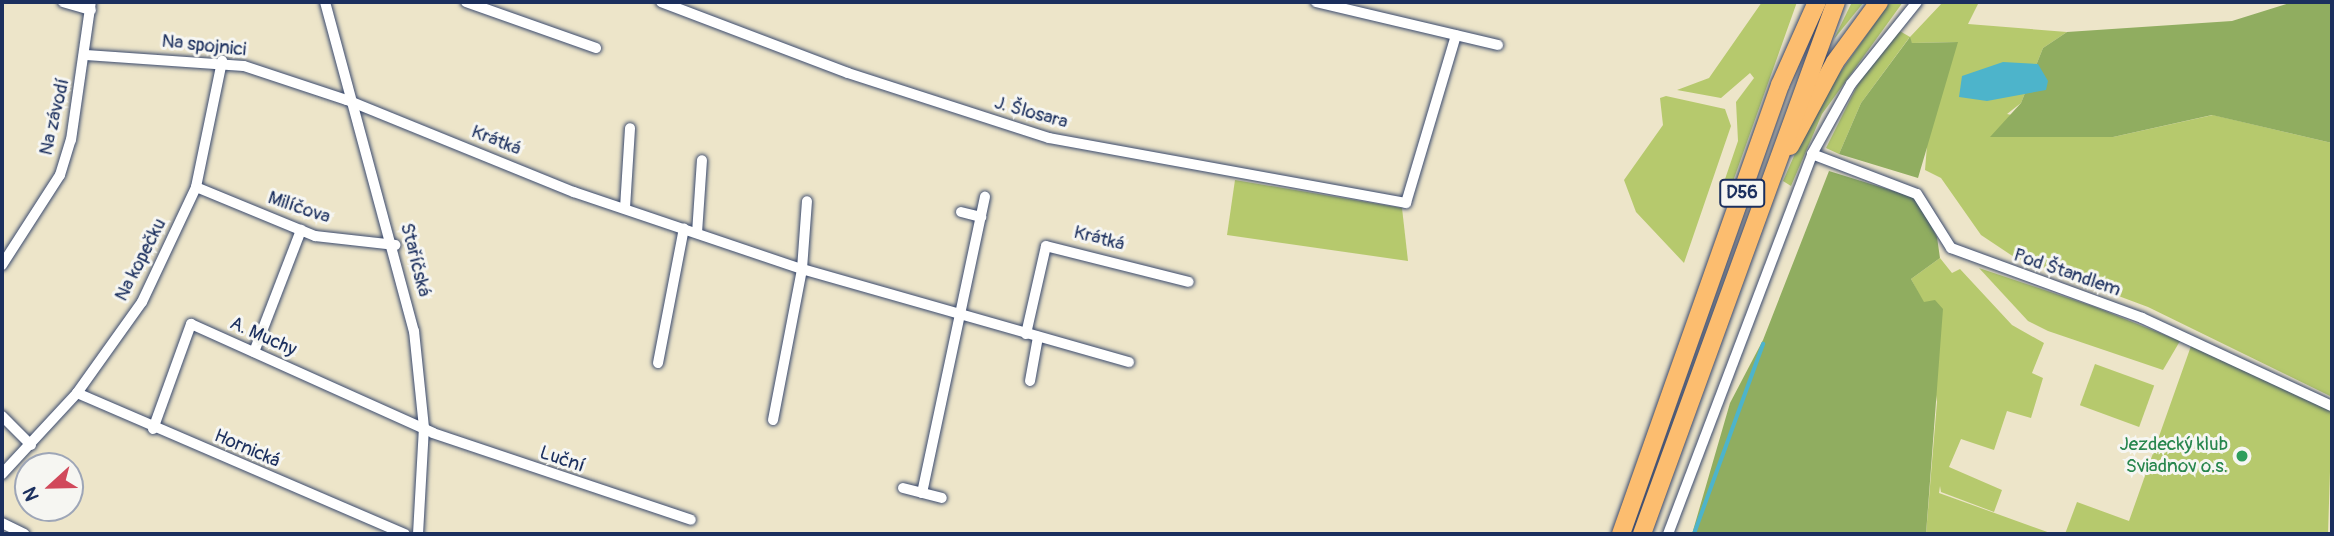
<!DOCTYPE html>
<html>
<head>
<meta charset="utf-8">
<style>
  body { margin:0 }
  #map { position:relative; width:2334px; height:536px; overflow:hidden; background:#ede5c9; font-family:Pangolin,sans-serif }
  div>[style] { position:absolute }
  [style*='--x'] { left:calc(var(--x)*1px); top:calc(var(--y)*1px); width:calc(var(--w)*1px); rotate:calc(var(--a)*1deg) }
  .green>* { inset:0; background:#b6c96d; transform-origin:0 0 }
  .forest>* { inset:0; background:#90ad60 }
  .water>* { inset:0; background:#4db4cb }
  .stream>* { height:3.5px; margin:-1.75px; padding:0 1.75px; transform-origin:1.75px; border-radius:1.75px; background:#4db4cb }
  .roads { filter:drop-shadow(0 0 2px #3a4a6e) drop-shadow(0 0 2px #3a4a6e) }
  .minor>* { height:10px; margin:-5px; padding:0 5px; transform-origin:5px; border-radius:5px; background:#fff }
  .motorway>* { height:18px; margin:-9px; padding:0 9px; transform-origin:9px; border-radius:9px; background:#fcbd6f }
  .dots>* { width:19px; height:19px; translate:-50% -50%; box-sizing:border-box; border:4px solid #f6f6f2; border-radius:50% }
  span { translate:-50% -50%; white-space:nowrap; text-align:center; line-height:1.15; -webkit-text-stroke:6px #f6f6f2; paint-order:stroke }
  .shield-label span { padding:2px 5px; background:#f6f6f2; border:2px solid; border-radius:5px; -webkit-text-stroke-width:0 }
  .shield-label { font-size:18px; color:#1b2f5e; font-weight:700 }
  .street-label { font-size:19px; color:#1b2f5e }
  .leisure-label { font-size:19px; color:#27864d }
  .right { translate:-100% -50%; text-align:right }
  .frame { position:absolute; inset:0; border:4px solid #1b2f5e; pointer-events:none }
  .north { position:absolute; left:14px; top:452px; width:70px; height:70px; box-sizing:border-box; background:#f6f6f2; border:2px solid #9ea6b7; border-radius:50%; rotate:248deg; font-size:19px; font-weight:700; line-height:28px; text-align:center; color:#1b2f5e }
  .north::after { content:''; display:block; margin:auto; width:24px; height:32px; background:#d1495b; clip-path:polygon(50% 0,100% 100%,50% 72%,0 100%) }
</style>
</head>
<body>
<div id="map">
  <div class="green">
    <div style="clip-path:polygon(1762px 2px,1797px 2px,1731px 187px,1723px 185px,1738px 141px,1736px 102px,1754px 78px,1750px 73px,1721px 98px,1677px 90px,1709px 78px)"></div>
    <div style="clip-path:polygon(1852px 2px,1864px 2px,1834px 39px)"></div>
    <div style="clip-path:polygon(1890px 2px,1903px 2px,1822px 114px,1791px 186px,1783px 181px,1815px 108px)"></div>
    <div style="clip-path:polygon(1943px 2px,1979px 2px,1968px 24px,2067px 32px,2043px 48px,2021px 103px,2007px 114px,2113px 137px,2213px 115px,2332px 143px,2332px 397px,2148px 307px,2014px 257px,1981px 235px,1941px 178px,1925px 170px,1928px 133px,1957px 42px,1912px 43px,1909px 38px,1861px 103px,1839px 154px,1826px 148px,1861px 78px,1898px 30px,1910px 37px)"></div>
    <div style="clip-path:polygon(1666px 96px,1725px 109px,1731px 126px,1684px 263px,1636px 212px,1624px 180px,1663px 125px,1660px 98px)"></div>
    <div style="clip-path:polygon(1235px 180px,1402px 208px,1408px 261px,1227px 235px)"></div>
    <div style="clip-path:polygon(1940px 258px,1952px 273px,1960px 269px,2012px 325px,2044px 343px,2032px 373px,2043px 378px,2031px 418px,2007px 411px,1994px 450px,1961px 439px,1949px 467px,2002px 490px,1994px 512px,1941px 492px,1940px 486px,1939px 493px,2053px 534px,1926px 534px,1937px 402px,1923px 302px,1911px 279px)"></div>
    <div style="clip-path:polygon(1979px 268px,2095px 307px,2180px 341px,2163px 370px,2048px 331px,2028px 321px)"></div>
    <div style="clip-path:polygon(2191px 346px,2332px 409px,2328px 534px,2065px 534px,2077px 502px,2129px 521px)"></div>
    <div style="left:2095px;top:364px;width:63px;height:44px;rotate:20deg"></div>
  </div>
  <div class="forest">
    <div style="clip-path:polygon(2293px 2px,2332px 2px,2332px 143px,2212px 115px,2113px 137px,1990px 137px,2021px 103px,2043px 48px,2067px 32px,2232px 21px)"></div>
    <div style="clip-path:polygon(1910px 37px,1912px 43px,1958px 42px,1918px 178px,1839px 154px,1861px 103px)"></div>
    <div style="clip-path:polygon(1829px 171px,1916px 198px,1937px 237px,1940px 258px,1911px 279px,1924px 302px,1935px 300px,1943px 309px,1926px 534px,1692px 534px,1730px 403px,1763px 340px)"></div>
  </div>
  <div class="water">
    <div style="clip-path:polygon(2003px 62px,2038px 64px,2048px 81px,2046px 90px,1987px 101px,1959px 97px,1962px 76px)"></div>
  </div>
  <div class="stream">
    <div style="--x:1694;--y:534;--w:202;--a:-70"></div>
  </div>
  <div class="roads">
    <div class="minor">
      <div style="--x:63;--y:2;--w:29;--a:16"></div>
      <div style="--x:325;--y:2;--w:341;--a:74.9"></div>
      <div style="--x:414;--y:331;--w:97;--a:84.1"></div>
      <div style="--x:424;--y:427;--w:107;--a:93.2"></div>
      <div style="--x:466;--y:2;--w:138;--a:19.5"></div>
      <div style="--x:661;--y:2;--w:200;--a:20.8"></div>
      <div style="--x:848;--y:73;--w:211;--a:17.9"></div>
      <div style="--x:1049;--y:138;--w:363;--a:10.3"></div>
      <div style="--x:1406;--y:203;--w:175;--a:-73.4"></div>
      <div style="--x:1316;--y:2;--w:187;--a:13.3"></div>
      <div style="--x:86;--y:55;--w:158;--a:4"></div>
      <div style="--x:244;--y:66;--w:108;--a:18.3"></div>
      <div style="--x:347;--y:100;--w:245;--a:22.1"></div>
      <div style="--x:574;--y:192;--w:241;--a:18.7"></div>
      <div style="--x:802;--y:269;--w:340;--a:15.9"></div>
      <div style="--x:1812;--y:154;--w:112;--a:20.9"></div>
      <div style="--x:1917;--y:194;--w:64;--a:57.8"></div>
      <div style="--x:1951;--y:248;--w:203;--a:20.1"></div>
      <div style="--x:2142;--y:318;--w:209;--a:24.9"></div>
      <div style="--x:196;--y:187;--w:129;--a:22.4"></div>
      <div style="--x:315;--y:236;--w:81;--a:6.4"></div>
      <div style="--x:625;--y:208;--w:80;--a:-86.4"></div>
      <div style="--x:961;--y:212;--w:21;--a:14"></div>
      <div style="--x:697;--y:233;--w:73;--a:-86.1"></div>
      <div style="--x:2;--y:265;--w:107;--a:-57.2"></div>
      <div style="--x:60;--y:175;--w:37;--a:-73"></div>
      <div style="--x:71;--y:140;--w:139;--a:-81.8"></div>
      <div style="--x:1026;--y:334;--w:90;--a:-77.2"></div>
      <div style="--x:1046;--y:246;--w:147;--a:14.1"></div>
      <div style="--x:254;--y:352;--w:131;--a:-68.9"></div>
      <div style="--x:658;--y:363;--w:137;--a:-79.1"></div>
      <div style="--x:1030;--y:381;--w:45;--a:-79.7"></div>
      <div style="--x:77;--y:393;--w:357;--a:23.3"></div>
      <div style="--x:2;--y:416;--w:41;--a:45"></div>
      <div style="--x:773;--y:420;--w:154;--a:-79.1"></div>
      <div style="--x:802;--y:269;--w:68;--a:-85.8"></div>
      <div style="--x:153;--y:429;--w:112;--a:-70.1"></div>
      <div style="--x:191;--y:324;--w:265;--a:24.2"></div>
      <div style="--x:433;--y:433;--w:272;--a:18.6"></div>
      <div style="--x:2;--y:474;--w:110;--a:-47.2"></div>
      <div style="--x:77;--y:393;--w:112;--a:-54.5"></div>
      <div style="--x:142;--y:302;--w:127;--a:-64.8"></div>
      <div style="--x:196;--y:187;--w:129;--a:-78.3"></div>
      <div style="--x:903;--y:488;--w:40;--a:14.4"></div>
      <div style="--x:922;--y:493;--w:303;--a:-78"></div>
      <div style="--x:2;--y:523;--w:25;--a:26"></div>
      <div style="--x:1668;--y:534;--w:406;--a:-69.2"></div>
      <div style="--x:1812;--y:154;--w:80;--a:-60.9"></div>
      <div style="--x:1851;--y:84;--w:105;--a:-51.2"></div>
    </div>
    <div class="motorway">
      <div style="--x:1790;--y:146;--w:95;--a:-61.8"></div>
      <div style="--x:1835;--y:62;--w:74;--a:-53.7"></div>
      <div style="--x:1621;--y:534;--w:476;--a:-70.5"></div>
      <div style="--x:1780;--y:85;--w:91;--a:-66"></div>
      <div style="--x:1642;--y:534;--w:566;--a:-69.97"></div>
    </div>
  </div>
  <div class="dots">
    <div style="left:2242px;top:456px;background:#2e9e5b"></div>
  </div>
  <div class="shield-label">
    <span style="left:1742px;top:193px">D56</span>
  </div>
  <div class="street-label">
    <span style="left:204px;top:46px;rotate:6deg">Na spojnici</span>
    <span style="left:1031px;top:113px;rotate:16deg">J. Šlosara</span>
    <span style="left:55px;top:117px;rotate:-77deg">Na závodí</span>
    <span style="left:496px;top:141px;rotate:22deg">Krátká</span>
    <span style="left:299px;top:208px;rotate:19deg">Milíčova</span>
    <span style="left:1099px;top:239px;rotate:15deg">Krátká</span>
    <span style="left:141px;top:260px;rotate:-63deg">Na kopečku</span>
    <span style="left:415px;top:260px;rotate:76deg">Staříčská</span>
    <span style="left:2067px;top:273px;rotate:19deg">Pod Štandlem</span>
    <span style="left:263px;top:337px;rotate:24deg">A. Muchy</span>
    <span style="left:247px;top:449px;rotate:23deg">Hornická</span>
    <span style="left:562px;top:460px;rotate:19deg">Luční</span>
  </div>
  <div class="leisure-label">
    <span class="right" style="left:2228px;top:456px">Jezdecký klub<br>Sviadnov o.s.</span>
  </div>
  <div class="frame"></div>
  <div class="north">N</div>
</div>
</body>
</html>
